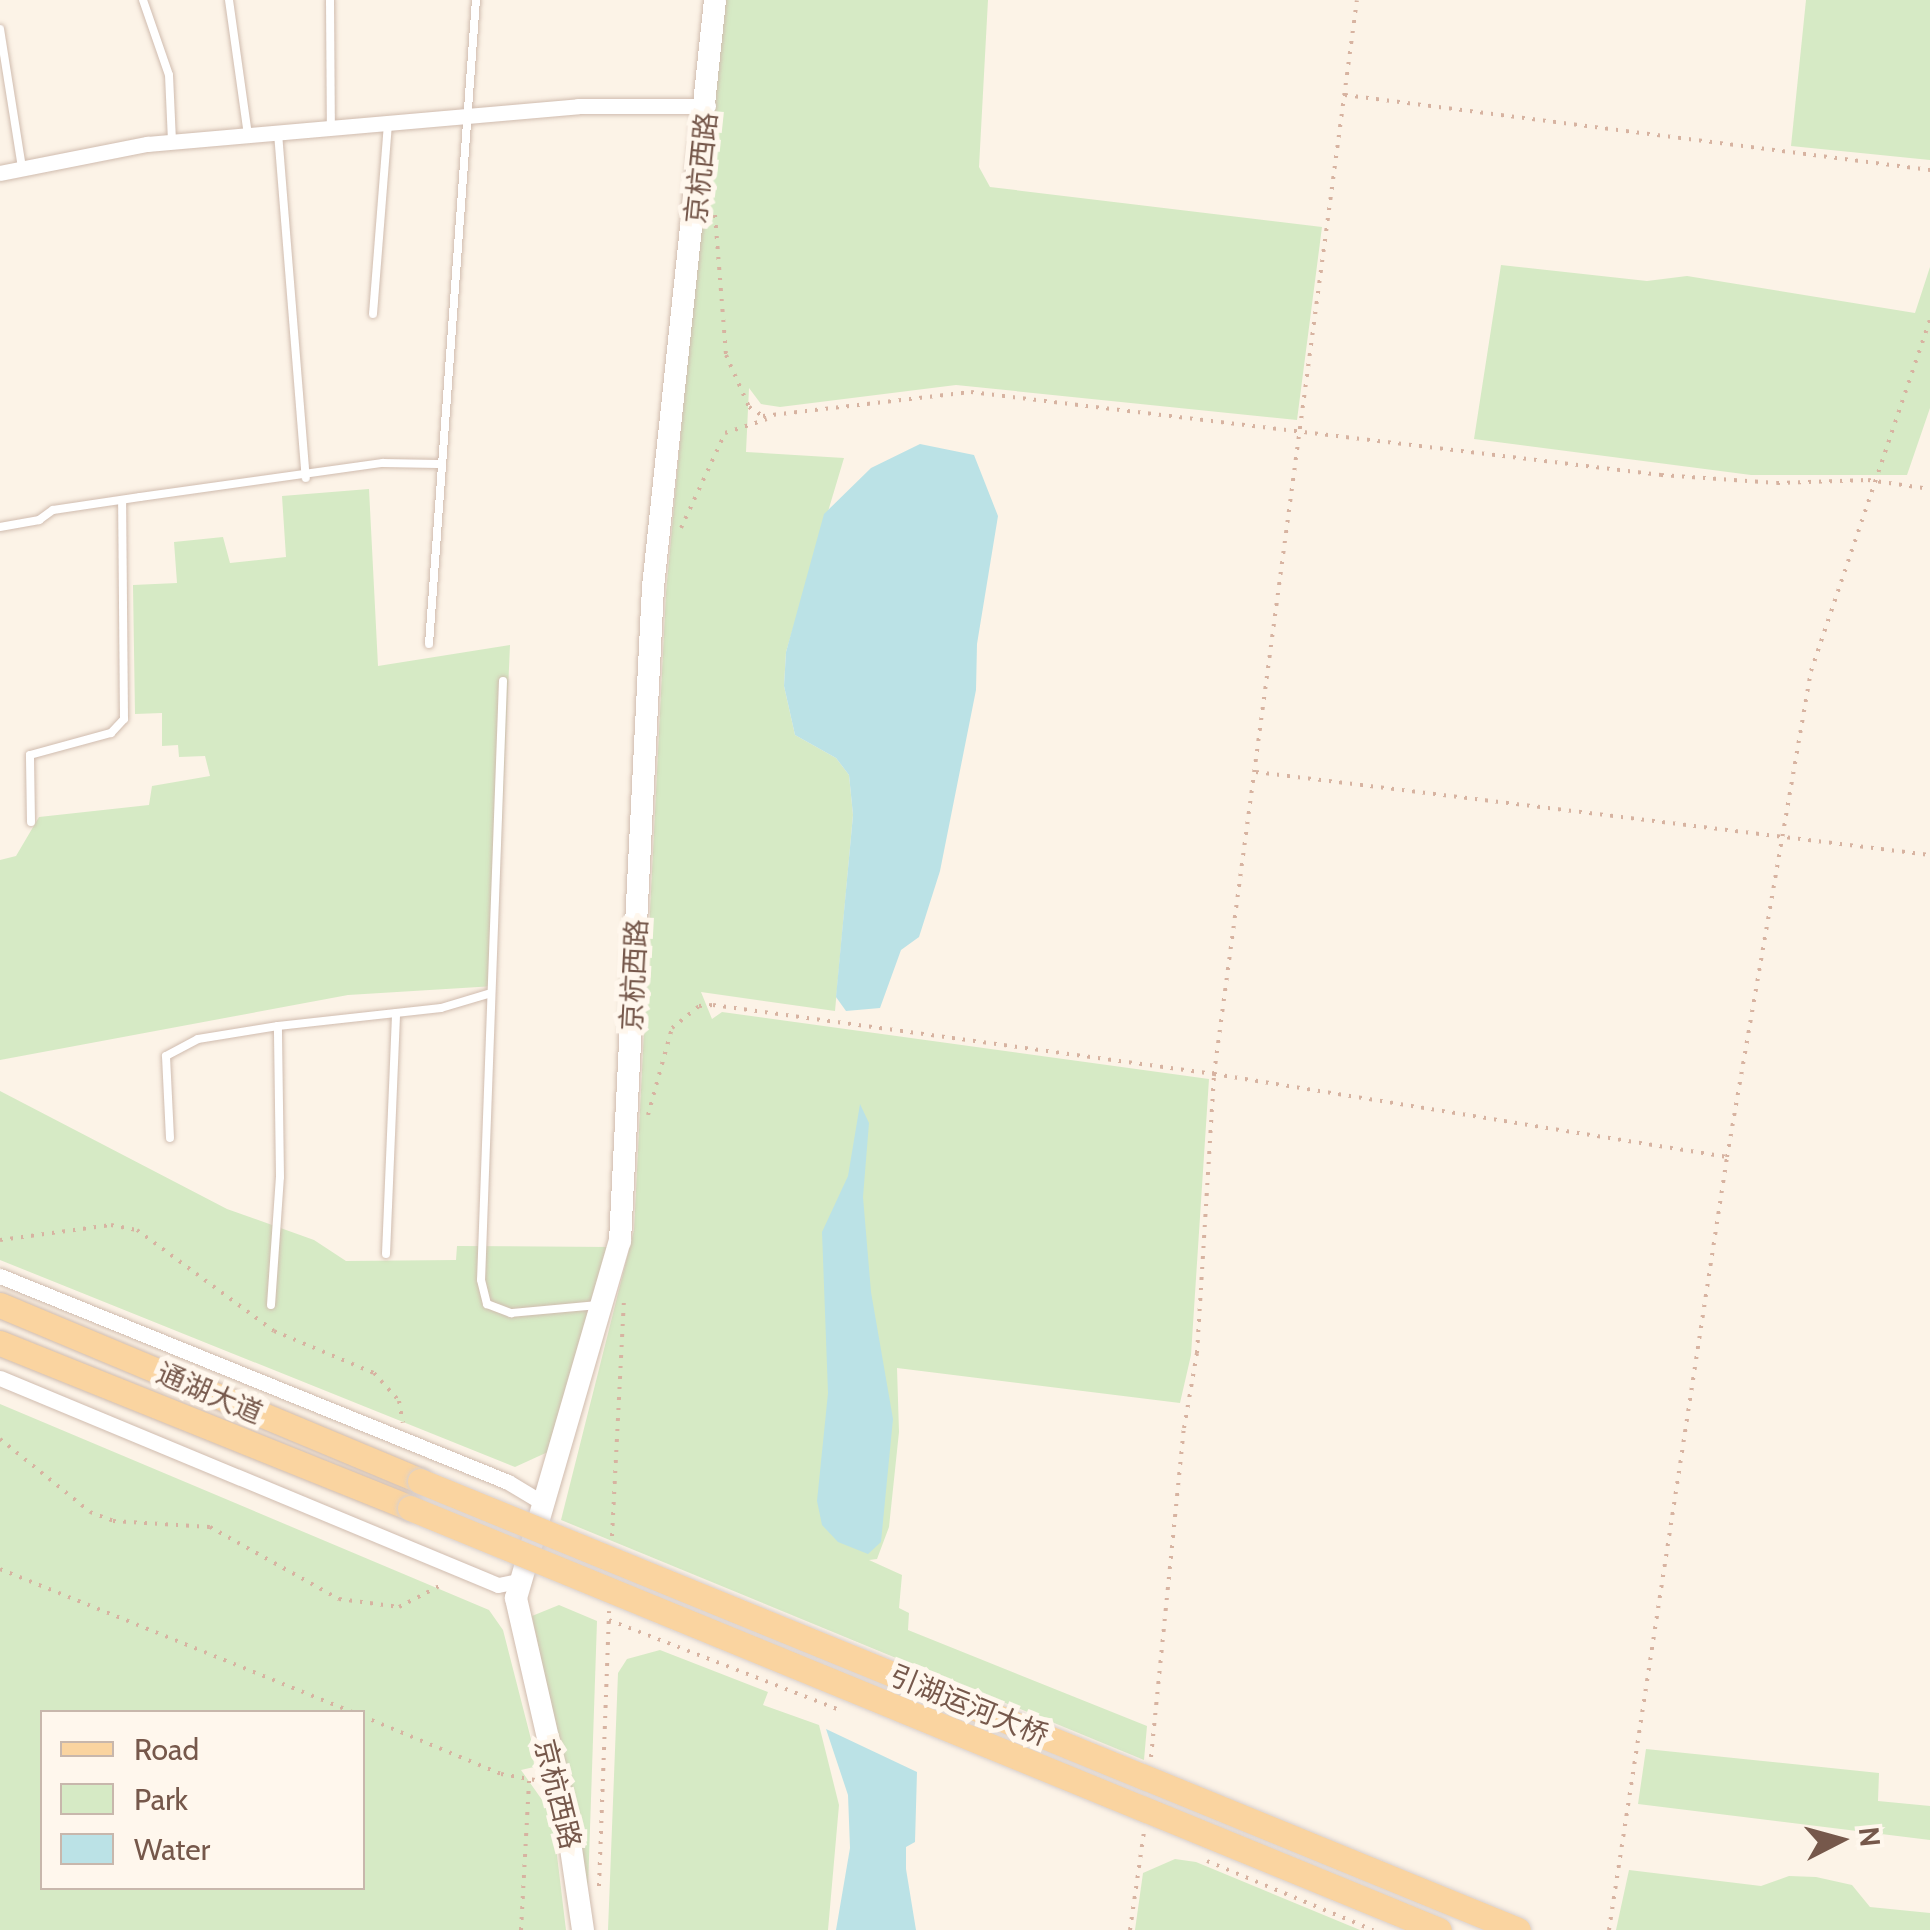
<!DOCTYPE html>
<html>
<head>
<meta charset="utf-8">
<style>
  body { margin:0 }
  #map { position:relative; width:1930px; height:1930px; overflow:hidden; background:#fcf3e7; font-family:Cabin,"Noto Sans SC",sans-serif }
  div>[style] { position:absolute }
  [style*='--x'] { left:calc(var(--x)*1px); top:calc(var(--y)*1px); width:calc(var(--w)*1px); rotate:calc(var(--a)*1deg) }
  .green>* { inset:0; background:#d6eac5 }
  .water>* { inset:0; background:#bbe2e6 }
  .path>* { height:4px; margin-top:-2px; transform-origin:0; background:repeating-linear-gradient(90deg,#d7b3a1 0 2.5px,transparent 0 10.5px) }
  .roads { filter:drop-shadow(0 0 2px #d0bcaf) drop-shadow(0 0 2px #d0bcaf) }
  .service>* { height:8px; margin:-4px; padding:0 4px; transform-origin:4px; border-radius:4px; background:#fff }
  .minor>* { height:15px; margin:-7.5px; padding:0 7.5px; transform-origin:7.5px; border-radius:7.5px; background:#fff }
  .secondary>* { height:22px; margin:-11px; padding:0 11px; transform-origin:11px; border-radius:11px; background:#fff }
  .primary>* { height:25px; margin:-12.5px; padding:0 12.5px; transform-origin:12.5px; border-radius:12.5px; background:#fad4a0 }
  .bridges { filter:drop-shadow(0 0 2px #d9d0cd) drop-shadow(0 0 2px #d9d0cd) }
  .primary-bridge>* { height:25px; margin:-12.5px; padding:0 12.5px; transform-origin:12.5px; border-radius:12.5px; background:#fad4a0 }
  span { translate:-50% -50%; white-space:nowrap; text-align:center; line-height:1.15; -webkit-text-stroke:10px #fff7ed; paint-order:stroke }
  .street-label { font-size:28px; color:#76584b }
  .legend { position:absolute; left:40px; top:1710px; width:325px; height:180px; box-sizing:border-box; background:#fff7ed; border:2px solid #c8b7ac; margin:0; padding:12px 18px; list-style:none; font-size:30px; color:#76584b }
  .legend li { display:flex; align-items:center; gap:20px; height:50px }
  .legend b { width:50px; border:2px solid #c8b7ac }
  .north { position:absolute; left:1790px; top:1790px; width:100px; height:100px; -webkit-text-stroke:8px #fff7ed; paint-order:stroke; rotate:84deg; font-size:28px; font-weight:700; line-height:40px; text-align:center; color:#76584b }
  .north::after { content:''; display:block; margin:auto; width:35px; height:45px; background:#76584b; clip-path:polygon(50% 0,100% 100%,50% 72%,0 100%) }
</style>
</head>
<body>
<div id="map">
  <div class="green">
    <div style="clip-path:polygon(721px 0,988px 0,979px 167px,990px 187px,1322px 227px,1297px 420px,956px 385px,780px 407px,761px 404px,749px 388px,746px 452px,844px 458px,786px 652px,784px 686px,795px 735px,836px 758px,849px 775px,853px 815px,835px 1011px,701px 992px,712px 1019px,722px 1012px,1209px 1079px,1191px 1355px,1180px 1403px,897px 1368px,899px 1432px,889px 1527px,877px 1559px,869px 1560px,902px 1575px,899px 1608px,909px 1613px,908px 1630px,1147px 1726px,1144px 1760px,561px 1520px,634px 1230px,666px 593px)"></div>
    <div style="clip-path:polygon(1806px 0,1930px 0,1930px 160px,1791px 146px)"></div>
    <div style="clip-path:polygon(1501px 265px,1647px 281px,1687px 276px,1915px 313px,1930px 267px,1930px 408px,1907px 475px,1751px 475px,1474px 439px)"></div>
    <div style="clip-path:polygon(369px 489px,378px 666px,510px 645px,495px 986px,348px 995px,0 1060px,0 860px,16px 856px,39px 817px,149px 805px,152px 786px,210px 776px,205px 756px,179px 757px,178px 745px,162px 746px,162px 713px,135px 714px,133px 585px,177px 583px,174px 542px,223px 537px,230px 563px,286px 557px,282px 496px)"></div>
    <div style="clip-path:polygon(0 1091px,227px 1209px,314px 1240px,346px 1261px,456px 1260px,457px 1246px,610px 1247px,550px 1451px,515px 1467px,0 1260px)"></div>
    <div style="clip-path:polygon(evenodd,0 1404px,489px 1610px,503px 1630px,533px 1747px,534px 1767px,521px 1770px,552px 1814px,566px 1930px,0 1930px,0 1404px,42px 1712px,362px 1712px,362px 1888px,42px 1888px,42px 1712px)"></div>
    <div style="clip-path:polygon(559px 1605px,597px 1621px,588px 1888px,532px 1616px)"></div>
    <div style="clip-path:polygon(660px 1650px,768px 1692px,763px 1705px,819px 1725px,839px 1805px,828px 1930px,608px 1930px,618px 1673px,627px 1659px)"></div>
    <div style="clip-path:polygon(1646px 1749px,1879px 1773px,1878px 1801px,1930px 1806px,1930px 1840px,1638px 1804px)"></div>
    <div style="clip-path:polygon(1175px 1859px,1196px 1862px,1360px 1930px,1135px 1930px,1143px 1873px)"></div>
    <div style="clip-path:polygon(1629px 1870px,1761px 1886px,1789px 1876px,1816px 1877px,1852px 1885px,1870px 1907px,1930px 1913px,1930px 1930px,1616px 1930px)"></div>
  </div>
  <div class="water">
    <div style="clip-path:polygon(920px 444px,974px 455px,998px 516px,977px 644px,976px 690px,940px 871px,919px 937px,901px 950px,880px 1008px,846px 1011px,836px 997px,853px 815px,849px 775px,836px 758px,795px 735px,784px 686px,786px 652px,824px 514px,871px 468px)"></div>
    <div style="clip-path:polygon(860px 1104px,869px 1123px,863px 1197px,871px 1292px,893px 1419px,881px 1542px,868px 1554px,838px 1542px,822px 1525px,817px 1501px,828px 1393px,822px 1232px,848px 1176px)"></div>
    <div style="clip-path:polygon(826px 1729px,917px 1772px,915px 1842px,906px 1847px,906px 1869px,916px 1930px,836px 1930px,850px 1848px,848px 1795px)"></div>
  </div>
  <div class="path">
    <div style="--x:1345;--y:95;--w:590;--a:7.31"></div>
    <div style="--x:715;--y:215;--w:140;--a:85.5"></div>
    <div style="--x:726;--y:355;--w:57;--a:66.1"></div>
    <div style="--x:749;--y:407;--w:17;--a:33"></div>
    <div style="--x:763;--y:416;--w:209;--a:-6.6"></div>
    <div style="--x:971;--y:392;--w:695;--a:6.86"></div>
    <div style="--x:1661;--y:475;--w:116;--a:3.9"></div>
    <div style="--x:1777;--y:483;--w:91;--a:-1.9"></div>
    <div style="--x:1868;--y:480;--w:63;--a:8.3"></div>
    <div style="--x:681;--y:528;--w:105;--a:-65.1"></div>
    <div style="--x:725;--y:433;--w:44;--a:-18.4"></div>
    <div style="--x:1256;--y:772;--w:679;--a:7.02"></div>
    <div style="--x:648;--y:1115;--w:90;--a:-74.6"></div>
    <div style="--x:672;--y:1028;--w:35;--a:-39"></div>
    <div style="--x:699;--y:1006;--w:14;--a:-4"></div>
    <div style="--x:713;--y:1005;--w:506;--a:7.84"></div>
    <div style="--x:1214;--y:1074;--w:520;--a:9.19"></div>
    <div style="--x:0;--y:1240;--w:112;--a:-7.7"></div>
    <div style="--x:111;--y:1225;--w:26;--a:11"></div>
    <div style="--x:137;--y:1230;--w:170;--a:36.4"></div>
    <div style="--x:274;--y:1331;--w:108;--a:22.8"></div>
    <div style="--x:374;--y:1373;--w:38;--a:48"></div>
    <div style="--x:399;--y:1401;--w:22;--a:80"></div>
    <div style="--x:0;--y:1439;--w:116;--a:39"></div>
    <div style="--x:90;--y:1512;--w:25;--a:21"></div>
    <div style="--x:113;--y:1521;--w:97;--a:3.5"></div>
    <div style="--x:210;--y:1527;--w:148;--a:29.2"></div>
    <div style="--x:339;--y:1599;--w:61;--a:7.6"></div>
    <div style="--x:399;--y:1607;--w:52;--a:-27.6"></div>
    <div style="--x:612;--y:1536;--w:235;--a:-87.1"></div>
    <div style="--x:0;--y:1569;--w:381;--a:22.1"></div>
    <div style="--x:609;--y:1620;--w:250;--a:21.3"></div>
    <div style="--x:362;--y:1716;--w:151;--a:22.6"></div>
    <div style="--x:501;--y:1774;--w:36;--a:10"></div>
    <div style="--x:1151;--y:1757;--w:331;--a:-84.3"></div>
    <div style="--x:1184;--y:1428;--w:76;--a:-80.2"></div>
    <div style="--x:1197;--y:1353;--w:280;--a:-86.5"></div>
    <div style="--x:1214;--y:1074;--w:1083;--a:-82.42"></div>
    <div style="--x:1207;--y:1861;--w:180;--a:22.6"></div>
    <div style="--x:599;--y:1886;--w:275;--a:-87.9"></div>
    <div style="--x:521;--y:1930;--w:150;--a:-86.9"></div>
    <div style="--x:1130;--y:1930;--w:99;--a:-81.9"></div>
    <div style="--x:1609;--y:1930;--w:782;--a:-81.32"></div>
    <div style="--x:1727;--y:1157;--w:493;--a:-80.2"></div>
    <div style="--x:1811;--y:671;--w:371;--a:-71.3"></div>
  </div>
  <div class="roads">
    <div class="service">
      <div style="--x:143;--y:0;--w:79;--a:70.9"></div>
      <div style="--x:169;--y:75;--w:66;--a:87.4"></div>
      <div style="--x:229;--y:0;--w:137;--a:82"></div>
      <div style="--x:330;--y:0;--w:129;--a:89.6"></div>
      <div style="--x:0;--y:29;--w:141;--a:81"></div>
      <div style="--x:278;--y:133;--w:346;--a:85.4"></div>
      <div style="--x:373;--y:314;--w:191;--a:-85.5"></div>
      <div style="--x:0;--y:527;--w:40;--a:-10"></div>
      <div style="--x:39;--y:520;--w:17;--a:-36"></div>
      <div style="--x:53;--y:510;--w:88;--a:-8.5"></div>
      <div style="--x:140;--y:497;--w:245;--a:-8"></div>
      <div style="--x:383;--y:463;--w:55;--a:1"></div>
      <div style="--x:429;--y:644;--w:646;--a:-85.83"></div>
      <div style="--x:503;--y:681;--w:599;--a:92.1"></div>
      <div style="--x:481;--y:1280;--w:25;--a:76"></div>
      <div style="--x:487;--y:1304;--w:26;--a:21"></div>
      <div style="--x:511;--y:1313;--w:86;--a:-5.3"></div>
      <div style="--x:31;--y:822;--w:67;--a:-90.9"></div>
      <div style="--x:30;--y:755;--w:84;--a:-15.2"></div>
      <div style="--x:111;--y:733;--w:19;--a:-47"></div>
      <div style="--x:124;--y:719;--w:218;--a:-90.5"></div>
      <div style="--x:170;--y:1138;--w:82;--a:-92.8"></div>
      <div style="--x:166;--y:1056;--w:36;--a:-28"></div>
      <div style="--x:198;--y:1039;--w:81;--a:-9.2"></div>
      <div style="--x:386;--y:1254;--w:241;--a:-87.6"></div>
      <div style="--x:271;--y:1305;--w:128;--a:-86"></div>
      <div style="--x:280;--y:1177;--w:151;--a:-90.8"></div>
      <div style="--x:278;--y:1026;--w:164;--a:-6.3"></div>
      <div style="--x:441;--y:1008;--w:52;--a:-16.7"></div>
    </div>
    <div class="minor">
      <div style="--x:0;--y:173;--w:150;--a:-11.2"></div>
      <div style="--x:147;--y:144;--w:433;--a:-5"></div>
      <div style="--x:578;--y:106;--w:130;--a:0"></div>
      <div style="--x:0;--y:1276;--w:548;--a:22.07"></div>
      <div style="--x:508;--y:1482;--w:41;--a:31"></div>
      <div style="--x:0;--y:1378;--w:539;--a:22.57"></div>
      <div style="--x:498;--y:1585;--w:20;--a:-11"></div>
    </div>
    <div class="secondary">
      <div style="--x:583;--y:1930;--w:110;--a:-98.4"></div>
      <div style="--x:567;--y:1821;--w:229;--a:-102.9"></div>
      <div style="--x:516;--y:1598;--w:372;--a:-73.8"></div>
      <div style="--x:620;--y:1241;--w:655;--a:-87.11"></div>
      <div style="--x:653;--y:587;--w:590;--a:-83.97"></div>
    </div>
    <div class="primary">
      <div style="--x:0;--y:1305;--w:455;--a:22.7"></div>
      <div style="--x:0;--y:1343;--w:442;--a:21.9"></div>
    </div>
  </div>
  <div class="bridges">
    <div class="primary-bridge">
      <div style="--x:420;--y:1481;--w:1186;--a:22.24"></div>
      <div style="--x:410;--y:1508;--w:1112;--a:22.3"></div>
    </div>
  </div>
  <div class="street-label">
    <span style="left:701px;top:168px;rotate:-84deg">京杭西路</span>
    <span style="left:634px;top:975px;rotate:-87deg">京杭西路</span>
    <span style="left:210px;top:1393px;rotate:23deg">通湖大道</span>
    <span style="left:969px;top:1705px;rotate:22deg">引湖运河大桥</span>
    <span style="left:558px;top:1794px;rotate:76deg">京杭西路</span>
  </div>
  <ul class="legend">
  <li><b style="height:12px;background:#fad4a0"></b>Road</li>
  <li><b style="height:28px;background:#d6eac5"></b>Park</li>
  <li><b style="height:28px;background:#bbe2e6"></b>Water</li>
  </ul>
  <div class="north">N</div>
</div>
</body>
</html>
